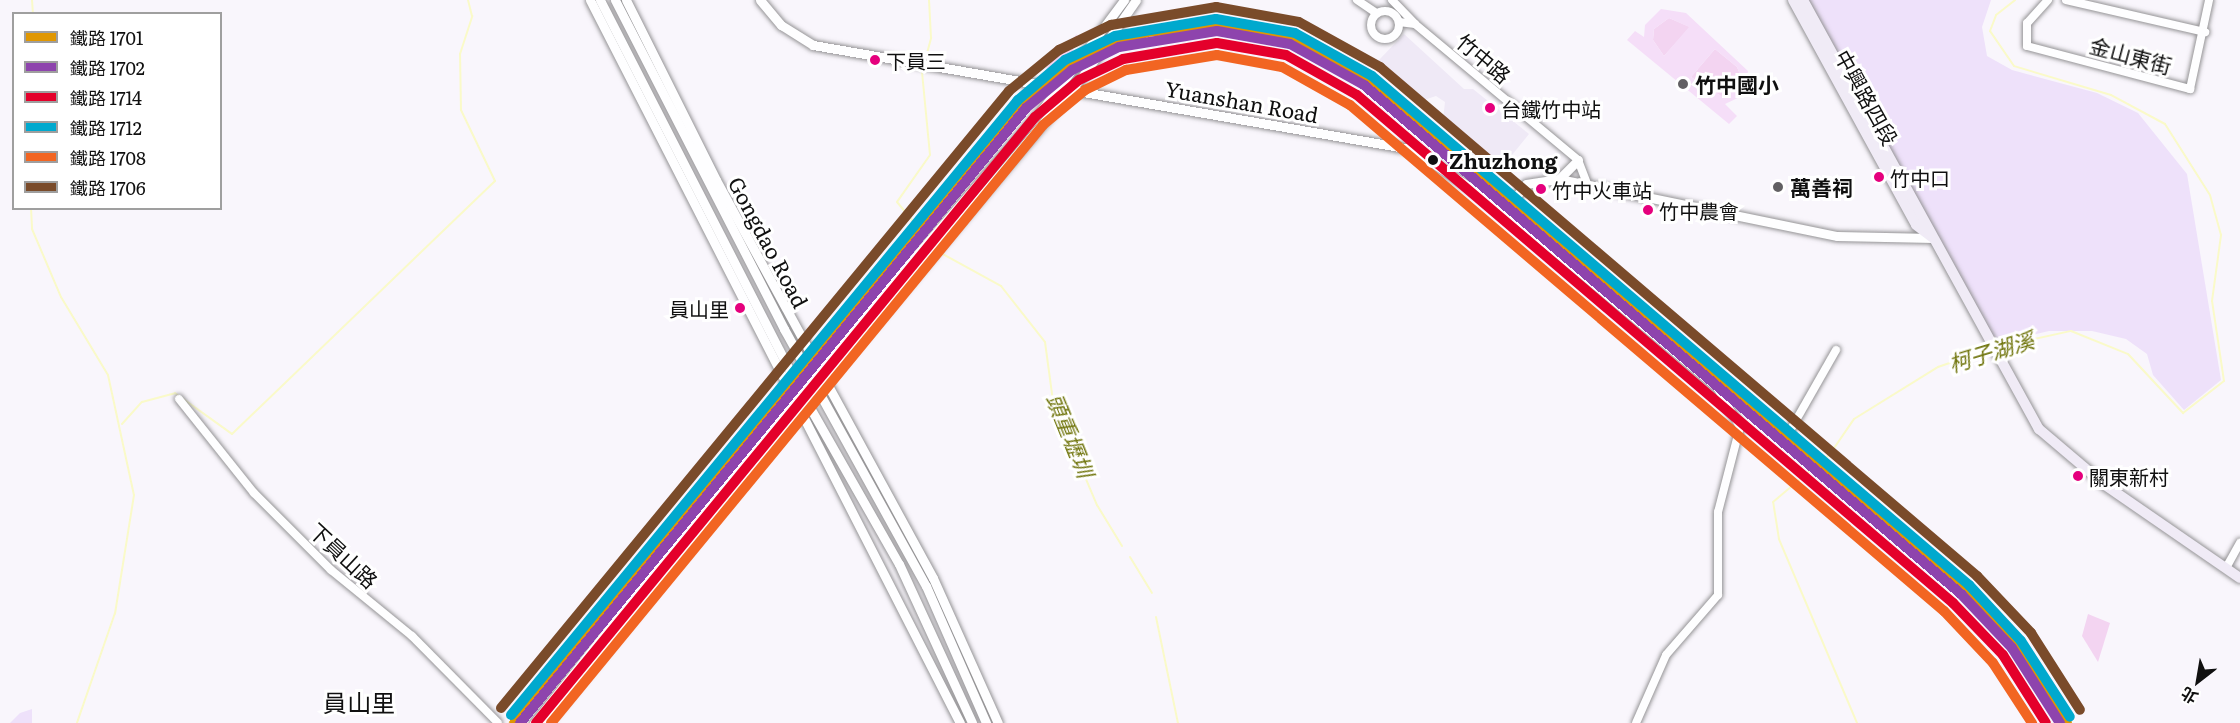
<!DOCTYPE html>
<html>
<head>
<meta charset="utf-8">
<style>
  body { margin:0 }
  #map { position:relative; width:2240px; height:723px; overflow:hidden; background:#f9f6fc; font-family:Literata,"Noto Sans TC",serif }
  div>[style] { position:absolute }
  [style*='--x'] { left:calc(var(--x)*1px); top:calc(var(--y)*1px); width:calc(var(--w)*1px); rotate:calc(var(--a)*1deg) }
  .farmland>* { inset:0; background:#eee1fa }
  .green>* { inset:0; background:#f3d4f1; transform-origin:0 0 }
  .pitch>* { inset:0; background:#f5def8 }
  .plaza>* { inset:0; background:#efe9f6 }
  .stream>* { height:2px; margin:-1px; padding:0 1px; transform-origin:1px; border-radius:1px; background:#fafac9 }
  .roads { filter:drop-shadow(0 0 2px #959496) drop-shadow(0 0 2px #959496) }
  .minor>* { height:8px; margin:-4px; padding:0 4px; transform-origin:4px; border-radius:4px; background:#fefeff }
  .minor>.ring { margin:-4px; padding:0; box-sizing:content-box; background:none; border:8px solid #fefeff; border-radius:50% }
  .tertiary>* { height:9px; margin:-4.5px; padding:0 4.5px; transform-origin:4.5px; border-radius:4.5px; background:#fefeff }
  .secondary>* { height:10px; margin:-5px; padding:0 5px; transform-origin:5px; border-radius:5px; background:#f0ebf6 }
  .rail-1>* { height:10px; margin:-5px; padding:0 5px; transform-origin:5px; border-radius:5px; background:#e09702 }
  .rail-2>* { height:10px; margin:-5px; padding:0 5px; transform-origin:5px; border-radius:5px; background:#8e44ad }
  .rail-3>* { height:10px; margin:-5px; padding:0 5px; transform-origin:5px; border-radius:5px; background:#e4002b }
  .rail-4>* { height:10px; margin:-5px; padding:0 5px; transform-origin:5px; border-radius:5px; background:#00a9ce }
  .rail-5>* { height:10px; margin:-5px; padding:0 5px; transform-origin:5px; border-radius:5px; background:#f26522 }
  .rail-6>* { height:10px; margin:-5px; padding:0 5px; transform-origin:5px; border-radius:5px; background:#7a4b2a }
  .dots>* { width:16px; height:16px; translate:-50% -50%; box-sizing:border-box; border:3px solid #fff; border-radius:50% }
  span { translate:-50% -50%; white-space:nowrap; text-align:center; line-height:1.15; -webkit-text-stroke:6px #fff; paint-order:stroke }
  .bus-label { font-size:20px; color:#101010 }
  .left { translate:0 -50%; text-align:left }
  .right { translate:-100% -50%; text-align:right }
  .street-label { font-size:21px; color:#101010 }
  .poi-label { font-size:21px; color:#101010; font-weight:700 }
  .stop-label { font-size:21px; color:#101010; font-weight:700 }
  .water-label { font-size:22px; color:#71760e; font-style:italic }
  .quarter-label { font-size:24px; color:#101010 }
  .legend { position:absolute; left:12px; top:12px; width:210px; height:198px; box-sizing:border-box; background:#fff; border:2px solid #9f9f9f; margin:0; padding:8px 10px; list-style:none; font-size:18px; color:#101010 }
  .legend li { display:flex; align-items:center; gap:12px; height:30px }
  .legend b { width:30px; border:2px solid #9f9f9f }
  .north { position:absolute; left:2168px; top:651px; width:60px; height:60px; -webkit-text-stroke:4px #fff; paint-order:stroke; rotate:211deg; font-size:16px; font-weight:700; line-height:24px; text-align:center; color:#101010 }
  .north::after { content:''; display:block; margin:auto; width:21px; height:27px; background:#101010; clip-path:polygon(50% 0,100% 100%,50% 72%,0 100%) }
</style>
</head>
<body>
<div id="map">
  <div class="farmland">
    <div style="clip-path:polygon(1805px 0,1991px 0,1982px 27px,1987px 56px,2012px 70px,2097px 93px,2138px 113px,2187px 174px,2221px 380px,2184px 410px,2153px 375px,2147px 354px,2126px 339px,2092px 331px,2049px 331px,1997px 343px)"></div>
    <div style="clip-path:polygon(32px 709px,32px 723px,10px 723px,20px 713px)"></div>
  </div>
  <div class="green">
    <div style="clip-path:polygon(1669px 18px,1690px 27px,1664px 56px,1653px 40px,1654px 29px)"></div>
    <div style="clip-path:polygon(1077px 34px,1071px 58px,1045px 69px)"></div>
    <div style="clip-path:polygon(1715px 49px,1737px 67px,1741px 77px,1731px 93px,1721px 96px,1691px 77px)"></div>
    <div style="left:1691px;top:347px;width:45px;height:18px;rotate:42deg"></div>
    <div style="clip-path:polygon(2088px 614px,2110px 623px,2098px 662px,2082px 636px)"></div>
  </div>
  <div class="pitch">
    <div style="clip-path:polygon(evenodd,1661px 9px,1686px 13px,1748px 71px,1744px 95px,1725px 104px,1737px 116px,1729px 124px,1627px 40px,1635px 31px,1644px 37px,1645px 25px,1661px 9px,1669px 18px,1689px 27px,1664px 56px,1653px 40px,1654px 29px,1669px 18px,1661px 9px,1715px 49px,1737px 67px,1741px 77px,1731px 93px,1721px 96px,1691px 77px,1715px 49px)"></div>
  </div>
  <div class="plaza">
    <div style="clip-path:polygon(1404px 34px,1464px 89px,1473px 89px,1529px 134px,1499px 171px,1443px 119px,1445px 102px,1436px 96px,1424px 100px,1378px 61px)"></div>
  </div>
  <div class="stream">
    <div style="--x:32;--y:0;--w:14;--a:86"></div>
    <div style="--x:926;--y:57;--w:20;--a:-75"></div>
    <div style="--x:931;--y:38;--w:38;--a:-93"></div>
    <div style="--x:922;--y:72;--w:83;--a:84.5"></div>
    <div style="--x:930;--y:155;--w:57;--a:125.1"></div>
    <div style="--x:897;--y:202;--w:48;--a:50"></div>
    <div style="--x:31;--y:208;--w:21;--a:87"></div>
    <div style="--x:32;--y:229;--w:74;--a:66.9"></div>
    <div style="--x:61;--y:297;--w:91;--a:58.9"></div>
    <div style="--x:108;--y:375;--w:123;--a:77.8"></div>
    <div style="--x:134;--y:495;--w:120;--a:99.1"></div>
    <div style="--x:115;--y:613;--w:116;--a:109.1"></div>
    <div style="--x:939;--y:252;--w:71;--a:28.7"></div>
    <div style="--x:1001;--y:286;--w:71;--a:51.8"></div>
    <div style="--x:1045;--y:342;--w:60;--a:82.3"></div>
    <div style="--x:1053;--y:401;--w:113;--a:67.1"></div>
    <div style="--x:1097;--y:505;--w:48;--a:58.6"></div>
    <div style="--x:1998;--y:347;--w:75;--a:-12.4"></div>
    <div style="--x:2071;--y:331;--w:61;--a:22"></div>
    <div style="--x:2128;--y:354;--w:81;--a:47"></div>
    <div style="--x:2183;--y:413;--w:52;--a:-38"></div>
    <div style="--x:2224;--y:381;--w:81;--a:-98.5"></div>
    <div style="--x:2212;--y:301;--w:67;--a:-82.2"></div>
    <div style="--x:2221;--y:235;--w:41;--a:-105.4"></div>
    <div style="--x:2210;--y:195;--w:84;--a:-122.4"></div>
    <div style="--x:2165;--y:124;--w:61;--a:-151.8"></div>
    <div style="--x:2111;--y:95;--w:101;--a:-163.4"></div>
    <div style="--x:2014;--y:66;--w:42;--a:-124.4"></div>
    <div style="--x:1990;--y:31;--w:17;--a:-69"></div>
    <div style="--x:1996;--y:15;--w:24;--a:-38"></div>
    <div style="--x:122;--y:424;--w:30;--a:-48"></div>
    <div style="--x:142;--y:402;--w:34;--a:-15"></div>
    <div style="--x:175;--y:393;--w:70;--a:35.7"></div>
    <div style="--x:232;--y:434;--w:365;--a:-43.9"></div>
    <div style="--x:495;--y:181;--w:79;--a:-115.6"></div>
    <div style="--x:461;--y:110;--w:56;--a:-91"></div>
    <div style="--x:460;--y:54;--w:40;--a:-72"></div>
    <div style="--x:472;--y:16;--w:16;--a:-104"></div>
    <div style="--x:1130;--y:557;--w:42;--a:58.6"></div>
    <div style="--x:1156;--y:617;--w:108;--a:78.3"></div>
    <div style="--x:1857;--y:723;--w:200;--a:-113"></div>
    <div style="--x:1779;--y:539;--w:37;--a:-99"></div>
    <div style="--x:1773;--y:502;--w:75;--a:-40.1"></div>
    <div style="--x:1830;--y:454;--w:42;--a:-55.6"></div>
    <div style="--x:1854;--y:419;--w:99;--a:-31.8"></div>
    <div style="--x:1938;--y:367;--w:55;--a:-19.1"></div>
  </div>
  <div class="roads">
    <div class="minor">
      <div style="--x:1357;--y:0;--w:23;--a:34"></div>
      <div style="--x:1392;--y:0;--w:33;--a:46"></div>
      <div style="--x:2048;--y:0;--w:31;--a:132"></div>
      <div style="--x:2027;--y:23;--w:23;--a:90"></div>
      <div style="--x:2027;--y:46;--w:169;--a:14.8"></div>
      <div style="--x:2190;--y:89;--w:91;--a:-77.9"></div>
      <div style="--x:2066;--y:0;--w:143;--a:13"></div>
      <div class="ring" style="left:1371px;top:11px;width:20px;height:20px"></div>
      <div style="--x:1399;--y:22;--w:16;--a:7"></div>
      <div style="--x:1415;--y:24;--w:212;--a:39.8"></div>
      <div style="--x:1578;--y:160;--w:26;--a:69"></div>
      <div style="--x:1505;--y:210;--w:278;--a:40"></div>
      <div style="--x:1718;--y:389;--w:44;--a:59.9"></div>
      <div style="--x:1740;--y:427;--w:88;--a:104.5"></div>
      <div style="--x:1718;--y:512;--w:83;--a:90"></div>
      <div style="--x:1718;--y:595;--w:79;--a:130.9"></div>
      <div style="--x:1666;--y:655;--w:74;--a:113.8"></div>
      <div style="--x:179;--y:399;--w:120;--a:51.4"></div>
      <div style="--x:254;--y:493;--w:109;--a:45"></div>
      <div style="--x:331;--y:570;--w:104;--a:39.2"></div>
      <div style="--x:412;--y:636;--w:122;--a:45.3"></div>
      <div style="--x:1791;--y:429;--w:91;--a:-60.3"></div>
      <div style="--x:2226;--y:568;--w:29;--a:-61"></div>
    </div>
    <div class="tertiary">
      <div style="--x:590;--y:0;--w:812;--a:62.9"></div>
      <div style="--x:600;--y:0;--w:438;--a:62.9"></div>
      <div style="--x:800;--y:390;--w:200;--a:60.4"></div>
      <div style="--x:899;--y:564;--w:175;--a:65.3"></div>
      <div style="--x:615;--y:0;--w:370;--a:62.8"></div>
      <div style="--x:784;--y:329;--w:294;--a:61.1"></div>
      <div style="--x:926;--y:586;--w:150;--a:66.3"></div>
      <div style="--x:626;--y:0;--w:201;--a:63.4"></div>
      <div style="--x:716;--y:180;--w:453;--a:61.4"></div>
      <div style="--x:933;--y:578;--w:159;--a:65.9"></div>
      <div style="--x:760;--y:0;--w:33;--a:50"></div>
      <div style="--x:781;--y:25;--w:38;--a:32"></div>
      <div style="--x:813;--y:45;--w:607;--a:9.87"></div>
      <div style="--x:1411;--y:149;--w:112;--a:33"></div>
      <div style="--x:1505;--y:210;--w:33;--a:-51"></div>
      <div style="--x:1526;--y:184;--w:33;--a:-9"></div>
      <div style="--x:1559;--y:179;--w:284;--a:11.6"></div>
      <div style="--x:1837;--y:236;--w:96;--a:1.2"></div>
      <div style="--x:1559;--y:179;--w:27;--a:-45"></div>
      <div style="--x:534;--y:723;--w:403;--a:-51.5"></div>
      <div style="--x:785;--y:408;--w:402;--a:-49.3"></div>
      <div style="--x:1047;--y:103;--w:129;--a:-53.2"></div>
      <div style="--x:545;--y:723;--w:355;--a:-50.9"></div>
      <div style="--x:769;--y:447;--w:490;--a:-49.8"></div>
      <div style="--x:1085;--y:73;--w:89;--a:-55.1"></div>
    </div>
    <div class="secondary">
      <div style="--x:1793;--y:0;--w:256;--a:61.3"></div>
      <div style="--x:1916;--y:225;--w:21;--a:37"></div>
      <div style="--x:1803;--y:0;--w:490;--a:61.2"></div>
      <div style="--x:2039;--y:429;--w:87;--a:40.3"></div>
      <div style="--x:2105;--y:485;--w:164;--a:34.6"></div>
    </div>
  </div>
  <div class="rail-1">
    <div style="--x:514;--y:723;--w:801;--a:-50.52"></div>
    <div style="--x:1023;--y:105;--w:47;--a:-41.5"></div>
    <div style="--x:1058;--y:74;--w:57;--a:-29.2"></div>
    <div style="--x:1108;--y:46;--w:41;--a:-19.7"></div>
    <div style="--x:1147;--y:32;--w:69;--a:-5.8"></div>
    <div style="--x:1216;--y:25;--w:76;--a:10.6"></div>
    <div style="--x:1291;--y:39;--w:85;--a:28.7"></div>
    <div style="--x:1366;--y:80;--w:787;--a:40.41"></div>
    <div style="--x:1965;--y:590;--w:74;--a:46.6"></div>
    <div style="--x:2016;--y:644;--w:94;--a:57.2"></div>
  </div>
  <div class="rail-2">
    <div style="--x:520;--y:723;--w:796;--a:-50.55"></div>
    <div style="--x:1026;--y:108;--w:60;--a:-39.6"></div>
    <div style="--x:1072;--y:70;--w:52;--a:-26.1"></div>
    <div style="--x:1119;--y:47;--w:99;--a:-9.3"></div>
    <div style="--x:1217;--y:31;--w:74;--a:10.1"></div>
    <div style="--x:1290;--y:44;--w:85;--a:29"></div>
    <div style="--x:1364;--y:85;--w:785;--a:40.45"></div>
    <div style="--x:1961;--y:594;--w:74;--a:46.6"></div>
    <div style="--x:2012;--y:648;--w:89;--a:57.4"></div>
  </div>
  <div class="rail-3">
    <div style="--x:536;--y:723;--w:785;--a:-50.53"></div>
    <div style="--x:1035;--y:117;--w:57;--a:-40.1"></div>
    <div style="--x:1079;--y:80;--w:49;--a:-25.5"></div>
    <div style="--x:1123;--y:59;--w:95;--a:-9.7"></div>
    <div style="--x:1217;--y:43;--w:70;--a:9.9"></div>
    <div style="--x:1286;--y:55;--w:81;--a:29.4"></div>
    <div style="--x:1357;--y:95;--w:783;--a:40.44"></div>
    <div style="--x:1953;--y:603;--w:72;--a:46.1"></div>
    <div style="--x:2003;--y:655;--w:80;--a:57.7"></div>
  </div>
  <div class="rail-4">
    <div style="--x:511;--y:715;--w:797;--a:-50.5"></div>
    <div style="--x:1018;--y:100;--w:62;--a:-40.4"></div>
    <div style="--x:1065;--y:60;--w:55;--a:-25.6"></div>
    <div style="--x:1115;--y:36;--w:102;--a:-9.6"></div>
    <div style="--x:1216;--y:19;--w:80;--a:10"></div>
    <div style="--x:1295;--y:33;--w:88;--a:29.2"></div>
    <div style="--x:1372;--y:76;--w:785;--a:40.45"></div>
    <div style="--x:1969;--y:585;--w:76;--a:47.1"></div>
    <div style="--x:2021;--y:641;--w:90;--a:57.2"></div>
  </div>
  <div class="rail-5">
    <div style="--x:551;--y:723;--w:774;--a:-50.55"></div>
    <div style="--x:1043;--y:125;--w:55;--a:-39.8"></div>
    <div style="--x:1085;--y:90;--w:46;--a:-26"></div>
    <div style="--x:1126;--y:70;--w:92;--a:-9.4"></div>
    <div style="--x:1217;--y:55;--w:66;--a:10.5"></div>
    <div style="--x:1282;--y:67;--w:78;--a:29.2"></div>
    <div style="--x:1350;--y:105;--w:780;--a:40.43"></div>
    <div style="--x:1944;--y:611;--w:71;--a:46.7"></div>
    <div style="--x:1993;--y:663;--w:72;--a:57"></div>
  </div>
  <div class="rail-6">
    <div style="--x:501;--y:708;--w:799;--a:-50.53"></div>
    <div style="--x:1009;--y:91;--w:65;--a:-39.4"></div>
    <div style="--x:1059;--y:50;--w:58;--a:-25.7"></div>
    <div style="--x:1111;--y:25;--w:107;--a:-9.7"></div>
    <div style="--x:1216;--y:7;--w:84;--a:10.2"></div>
    <div style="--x:1299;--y:22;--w:93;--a:29.1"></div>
    <div style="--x:1380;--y:67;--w:785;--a:40.45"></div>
    <div style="--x:1977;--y:576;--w:79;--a:46.5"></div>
    <div style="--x:2031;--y:633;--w:91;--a:57.5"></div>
  </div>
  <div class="dots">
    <div style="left:875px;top:60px;background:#e5007d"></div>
    <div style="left:1683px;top:84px;background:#626063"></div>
    <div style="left:1490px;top:108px;background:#e5007d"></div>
    <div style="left:1433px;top:160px;background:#101010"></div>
    <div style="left:1879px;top:177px;background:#e5007d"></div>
    <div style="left:1778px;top:187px;background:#626063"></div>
    <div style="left:1541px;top:189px;background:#e5007d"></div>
    <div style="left:1648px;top:210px;background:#e5007d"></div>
    <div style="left:740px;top:308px;background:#e5007d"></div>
    <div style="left:2078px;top:476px;background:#e5007d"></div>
  </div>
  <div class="bus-label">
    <span class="left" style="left:886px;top:60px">下員三</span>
    <span class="left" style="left:1501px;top:108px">台鐵竹中站</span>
    <span class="left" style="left:1890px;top:177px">竹中口</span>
    <span class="left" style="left:1552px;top:189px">竹中火車站</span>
    <span class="left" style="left:1659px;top:210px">竹中農會</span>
    <span class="right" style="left:729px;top:308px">員山里</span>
    <span class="left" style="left:2089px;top:476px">關東新村</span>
  </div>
  <div class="street-label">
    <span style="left:2131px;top:55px;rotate:15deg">金山東街</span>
    <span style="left:1484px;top:58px;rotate:40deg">竹中路</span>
    <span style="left:1867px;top:97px;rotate:61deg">中興路四段</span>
    <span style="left:1242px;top:101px;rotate:10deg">Yuanshan Road</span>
    <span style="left:769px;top:242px;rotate:62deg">Gongdao Road</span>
    <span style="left:344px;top:555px;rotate:43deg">下員山路</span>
  </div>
  <div class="poi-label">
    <span class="left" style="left:1695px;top:84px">竹中國小</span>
    <span class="left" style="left:1790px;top:187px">萬善祠</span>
  </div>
  <div class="stop-label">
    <span class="left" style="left:1449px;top:160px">Zhuzhong</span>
  </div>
  <div class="water-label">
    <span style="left:1991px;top:351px;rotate:-17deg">柯子湖溪</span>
    <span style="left:1071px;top:435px;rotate:68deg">頭重壢圳</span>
  </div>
  <div class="quarter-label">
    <span style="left:359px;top:702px">員山里</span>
  </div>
  <ul class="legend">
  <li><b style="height:8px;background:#e09702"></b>鐵路 1701</li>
  <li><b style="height:8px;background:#8e44ad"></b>鐵路 1702</li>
  <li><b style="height:8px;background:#e4002b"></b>鐵路 1714</li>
  <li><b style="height:8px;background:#00a9ce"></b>鐵路 1712</li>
  <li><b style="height:8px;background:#f26522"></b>鐵路 1708</li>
  <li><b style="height:8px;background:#7a4b2a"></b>鐵路 1706</li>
  </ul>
  <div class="north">北</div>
</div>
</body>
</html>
